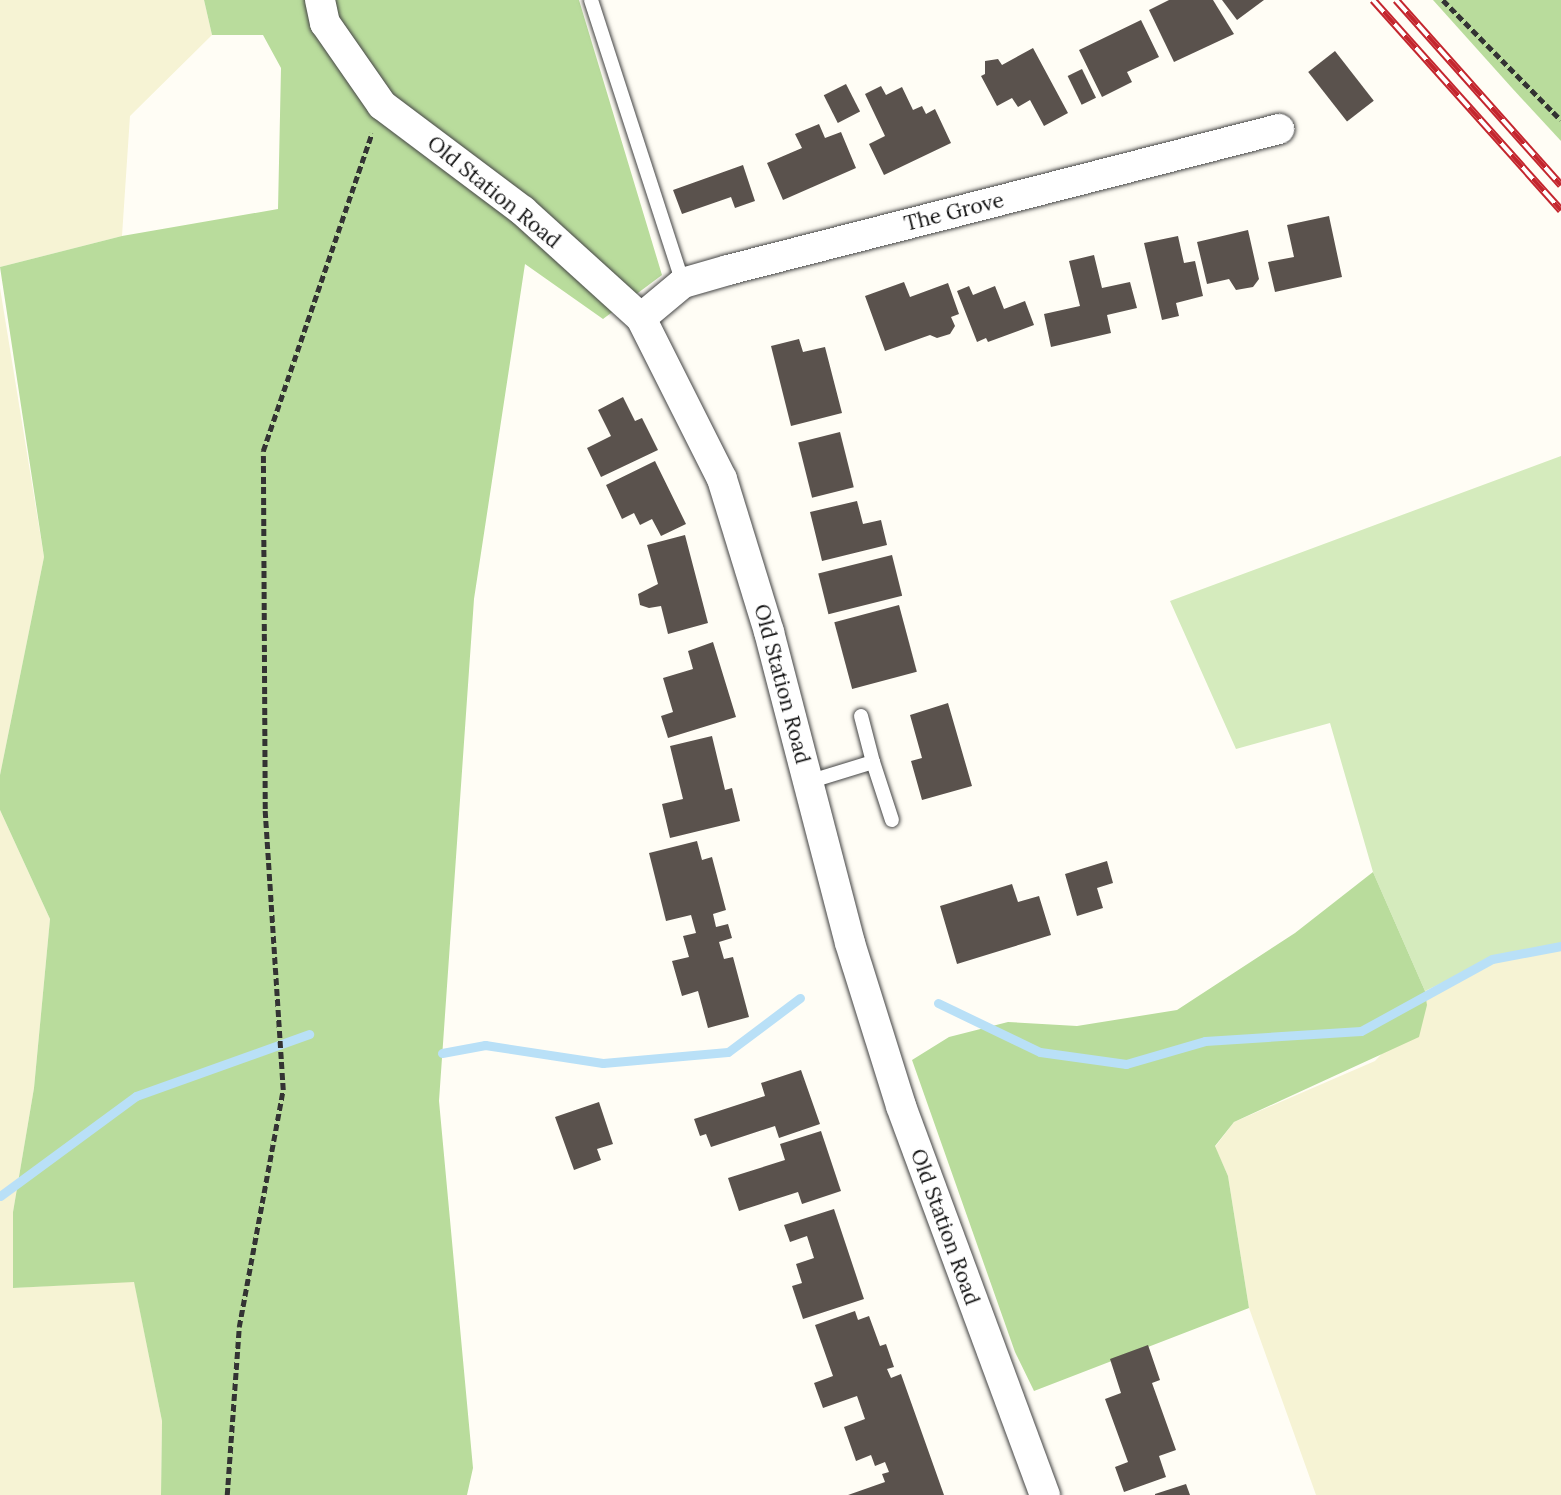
<!DOCTYPE html>
<html>
<head>
<meta charset="utf-8">
<style>
  body { margin:0 }
  #map { position:relative; width:1561px; height:1495px; overflow:hidden; background:#fffdf5; font-family:Lora,serif }
  div>[style] { position:absolute }
  [style*='--x'] { left:calc(var(--x)*1px); top:calc(var(--y)*1px); width:calc(var(--w)*1px); rotate:calc(var(--a)*1deg) }
  .farmland>* { inset:0; background:#f6f3d4 }
  .green>* { inset:0; background:#d5ebbd }
  .forest>* { inset:0; background:#b9dc9c }
  .stream>* { height:9px; margin:-4.5px; padding:0 4.5px; transform-origin:4.5px; border-radius:4.5px; background:#b9e0f7 }
  .building>* { inset:0; background:#5a524d; transform-origin:0 0 }
  .path>* { height:4.5px; margin-top:-2.25px; transform-origin:0; background:repeating-linear-gradient(90deg,#333 0 7px,transparent 0 10.5px) }
  .roads { filter:drop-shadow(0 0 2px #444) drop-shadow(0 0 2px #444) }
  .service>* { height:14px; margin:-7px; padding:0 7px; transform-origin:7px; border-radius:7px; background:#fff }
  .minor>* { height:30px; margin:-15px; padding:0 15px; transform-origin:15px; border-radius:15px; background:#fff }
  .rail>* { height:8px; margin-top:-4px; transform-origin:0; background:repeating-linear-gradient(90deg,#fff 0 16px,#c4262e 0 32px); box-sizing:border-box; border-block:2px solid #c4262e }
  span { translate:-50% -50%; white-space:nowrap; text-align:center; line-height:1.15; -webkit-text-stroke:7px #fff; paint-order:stroke }
  .street-label { font-size:21px; color:#111 }
</style>
</head>
<body>
<div id="map">
  <div class="farmland">
    <div style="clip-path:polygon(0 0,204px 0,212px 35px,130px 116px,122px 236px,0 267px)"></div>
    <div style="clip-path:polygon(0 288px,44px 557px,0 775px)"></div>
    <div style="clip-path:polygon(0 810px,50px 919px,34px 1088px,13px 1212px,13px 1288px,134px 1281px,162px 1421px,161px 1495px,0 1495px)"></div>
    <div style="clip-path:polygon(1561px 946px,1561px 1495px,1316px 1495px,1249px 1308px,1228px 1176px,1215px 1147px,1234px 1122px,1375px 1061px,1427px 1005px,1425px 991px,1492px 959px)"></div>
  </div>
  <div class="green">
    <div style="clip-path:polygon(1561px 456px,1561px 946px,1492px 959px,1425px 991px,1373px 872px,1330px 723px,1236px 749px,1170px 601px)"></div>
  </div>
  <div class="forest">
    <div style="clip-path:polygon(204px 0,579px 0,662px 275px,603px 319px,525px 264px,474px 599px,439px 1101px,473px 1468px,467px 1495px,161px 1495px,162px 1421px,134px 1282px,13px 1288px,13px 1212px,34px 1088px,50px 919px,0 810px,0 775px,44px 557px,0 267px,122px 236px,278px 209px,281px 68px,263px 35px,212px 35px)"></div>
    <div style="clip-path:polygon(1433px 0,1561px 0,1561px 141px,1512px 88px)"></div>
    <div style="clip-path:polygon(1373px 872px,1425px 991px,1427px 1005px,1419px 1037px,1234px 1122px,1215px 1146px,1228px 1176px,1249px 1308px,1034px 1391px,1015px 1352px,912px 1060px,949px 1037px,1008px 1022px,1077px 1026px,1177px 1010px,1295px 933px)"></div>
  </div>
  <div class="stream">
    <div style="--x:938;--y:1003;--w:113;--a:25.7"></div>
    <div style="--x:1040;--y:1052;--w:87;--a:7.9"></div>
    <div style="--x:1126;--y:1064;--w:82;--a:-16.2"></div>
    <div style="--x:1205;--y:1041;--w:156;--a:-3.7"></div>
    <div style="--x:1361;--y:1031;--w:149;--a:-28.8"></div>
    <div style="--x:1492;--y:959;--w:70;--a:-10.7"></div>
    <div style="--x:442;--y:1053;--w:44;--a:-10.5"></div>
    <div style="--x:485;--y:1045;--w:119;--a:8.7"></div>
    <div style="--x:603;--y:1063;--w:125;--a:-5"></div>
    <div style="--x:728;--y:1052;--w:90;--a:-36.9"></div>
    <div style="--x:0;--y:1196;--w:169;--a:-36.3"></div>
    <div style="--x:136;--y:1096;--w:184;--a:-19.7"></div>
  </div>
  <div class="building">
    <div style="clip-path:polygon(1169px 0,1213px 0,1234px 34px,1174px 62px,1149px 10px)"></div>
    <div style="clip-path:polygon(1222px 0,1264px 0,1237px 20px)"></div>
    <div style="clip-path:polygon(1141px 20px,1159px 57px,1127px 72px,1132px 82px,1102px 97px,1079px 50px)"></div>
    <div style="clip-path:polygon(1033px 48px,1068px 113px,1044px 126px,1030px 100px,1018px 107px,1012px 98px,997px 106px,981px 76px,985px 74px,985px 61px,998px 59px,1002px 65px)"></div>
    <div style="left:1335px;top:51px;width:63px;height:34px;rotate:52deg"></div>
    <div style="left:1082px;top:69px;width:32px;height:16px;rotate:64deg"></div>
    <div style="left:846px;top:84px;width:31px;height:25px;rotate:63deg"></div>
    <div style="clip-path:polygon(881px 86px,886px 95px,902px 87px,913px 110px,922px 106px,926px 114px,935px 109px,951px 143px,884px 175px,869px 144px,885px 136px,865px 94px)"></div>
    <div style="clip-path:polygon(819px 124px,825px 138px,841px 132px,856px 168px,783px 200px,767px 163px,802px 148px,795px 134px)"></div>
    <div style="clip-path:polygon(743px 165px,755px 201px,735px 208px,731px 197px,682px 214px,673px 190px)"></div>
    <div style="clip-path:polygon(1329px 216px,1342px 277px,1275px 292px,1268px 262px,1294px 257px,1287px 225px)"></div>
    <div style="clip-path:polygon(1248px 230px,1259px 279px,1253px 287px,1236px 290px,1229px 279px,1207px 284px,1197px 242px)"></div>
    <div style="clip-path:polygon(1178px 236px,1184px 263px,1195px 261px,1203px 296px,1176px 303px,1179px 316px,1162px 320px,1144px 243px)"></div>
    <div style="clip-path:polygon(1094px 255px,1102px 288px,1130px 282px,1137px 308px,1107px 315px,1111px 333px,1051px 347px,1044px 314px,1080px 306px,1069px 261px)"></div>
    <div style="clip-path:polygon(904px 282px,910px 297px,948px 283px,959px 314px,951px 317px,955px 326px,950px 334px,937px 338px,930px 335px,885px 351px,865px 296px)"></div>
    <div style="clip-path:polygon(969px 286px,973px 295px,995px 286px,1004px 309px,1025px 301px,1034px 325px,988px 342px,986px 338px,977px 342px,957px 291px)"></div>
    <div style="clip-path:polygon(799px 339px,803px 352px,825px 347px,842px 413px,791px 426px,771px 346px)"></div>
    <div style="clip-path:polygon(623px 397px,635px 421px,642px 418px,658px 450px,601px 477px,587px 448px,611px 436px,598px 410px)"></div>
    <div style="left:840px;top:432px;width:57px;height:43px;rotate:76deg"></div>
    <div style="clip-path:polygon(655px 461px,686px 524px,661px 536px,652px 519px,640px 525px,634px 513px,622px 519px,606px 485px)"></div>
    <div style="clip-path:polygon(857px 501px,863px 524px,881px 520px,887px 545px,822px 561px,810px 512px)"></div>
    <div style="clip-path:polygon(685px 535px,708px 623px,668px 634px,661px 606px,649px 608px,640px 605px,638px 594px,658px 584px,647px 545px)"></div>
    <div style="left:892px;top:555px;width:42px;height:76px;rotate:76deg"></div>
    <div style="left:899px;top:605px;width:69px;height:67px;rotate:75deg"></div>
    <div style="clip-path:polygon(713px 642px,736px 717px,668px 738px,661px 716px,673px 712px,663px 678px,693px 669px,688px 651px)"></div>
    <div style="clip-path:polygon(948px 703px,972px 786px,922px 800px,911px 761px,922px 758px,910px 715px)"></div>
    <div style="clip-path:polygon(712px 736px,725px 790px,732px 788px,740px 821px,670px 838px,662px 804px,683px 799px,670px 746px)"></div>
    <div style="clip-path:polygon(697px 841px,702px 860px,712px 857px,726px 910px,713px 914px,716px 927px,728px 924px,732px 938px,719px 942px,724px 959px,733px 957px,749px 1017px,708px 1028px,698px 991px,682px 996px,672px 961px,689px 957px,683px 936px,696px 933px,691px 915px,666px 921px,649px 853px)"></div>
    <div style="clip-path:polygon(1107px 861px,1113px 883px,1097px 888px,1103px 908px,1077px 916px,1065px 874px)"></div>
    <div style="clip-path:polygon(1012px 884px,1018px 902px,1039px 896px,1051px 935px,957px 964px,940px 906px)"></div>
    <div style="clip-path:polygon(801px 1070px,820px 1124px,779px 1138px,775px 1126px,711px 1147px,706px 1134px,700px 1136px,694px 1119px,765px 1096px,761px 1083px)"></div>
    <div style="clip-path:polygon(599px 1102px,613px 1144px,597px 1149px,601px 1160px,574px 1170px,555px 1117px)"></div>
    <div style="clip-path:polygon(821px 1131px,841px 1191px,802px 1204px,798px 1192px,739px 1211px,728px 1178px,785px 1160px,780px 1144px)"></div>
    <div style="clip-path:polygon(834px 1209px,864px 1299px,803px 1319px,792px 1286px,802px 1283px,796px 1264px,814px 1258px,807px 1236px,790px 1242px,784px 1225px)"></div>
    <div style="clip-path:polygon(855px 1311px,858px 1320px,869px 1316px,880px 1346px,886px 1344px,894px 1367px,887px 1369px,891px 1378px,901px 1374px,944px 1495px,848px 1495px,885px 1482px,882px 1474px,889px 1472px,885px 1462px,875px 1466px,871px 1455px,856px 1461px,844px 1427px,865px 1419px,857px 1396px,823px 1408px,814px 1383px,833px 1376px,815px 1325px)"></div>
    <div style="clip-path:polygon(1148px 1345px,1160px 1380px,1152px 1383px,1176px 1450px,1159px 1456px,1166px 1477px,1124px 1492px,1115px 1467px,1128px 1462px,1105px 1399px,1121px 1393px,1110px 1359px)"></div>
    <div style="clip-path:polygon(1186px 1484px,1190px 1495px,1155px 1495px,1155px 1494px)"></div>
  </div>
  <div class="path">
    <div style="--x:1443;--y:0;--w:168;--a:45.5"></div>
    <div style="--x:227;--y:1495;--w:168;--a:-85.9"></div>
    <div style="--x:239;--y:1327;--w:241;--a:-79.5"></div>
    <div style="--x:283;--y:1090;--w:282;--a:-93.7"></div>
    <div style="--x:265;--y:809;--w:358;--a:-90.3"></div>
    <div style="--x:263;--y:451;--w:336;--a:-71.1"></div>
  </div>
  <div class="roads">
    <div class="service">
      <div style="--x:591;--y:0;--w:298;--a:72"></div>
      <div style="--x:861;--y:716;--w:48;--a:75.4"></div>
      <div style="--x:808;--y:782;--w:68;--a:-17.1"></div>
      <div style="--x:873;--y:762;--w:61;--a:71.9"></div>
    </div>
    <div class="minor">
      <div style="--x:320;--y:0;--w:24;--a:78"></div>
      <div style="--x:325;--y:23;--w:100;--a:55.2"></div>
      <div style="--x:382;--y:105;--w:176;--a:36.9"></div>
      <div style="--x:523;--y:211;--w:159;--a:42.2"></div>
      <div style="--x:641;--y:318;--w:180;--a:63.3"></div>
      <div style="--x:722;--y:479;--w:160;--a:72.9"></div>
      <div style="--x:769;--y:632;--w:321;--a:75.4"></div>
      <div style="--x:850;--y:943;--w:171;--a:72.6"></div>
      <div style="--x:901;--y:1106;--w:415;--a:69.7"></div>
      <div style="--x:641;--y:318;--w:55;--a:-39.8"></div>
      <div style="--x:683;--y:283;--w:47;--a:-16.1"></div>
      <div style="--x:728;--y:270;--w:569;--a:-14.35"></div>
    </div>
  </div>
  <div class="rail">
    <div style="--x:1373;--y:0;--w:282;--a:48.2"></div>
    <div style="--x:1396;--y:0;--w:248;--a:48.3"></div>
  </div>
  <div class="street-label">
    <span style="left:494px;top:192px;rotate:39deg">Old Station Road</span>
    <span style="left:954px;top:212px;rotate:-14deg">The Grove</span>
    <span style="left:782px;top:684px;rotate:75deg">Old Station Road</span>
    <span style="left:945px;top:1227px;rotate:70deg">Old Station Road</span>
  </div>
</div>
</body>
</html>
